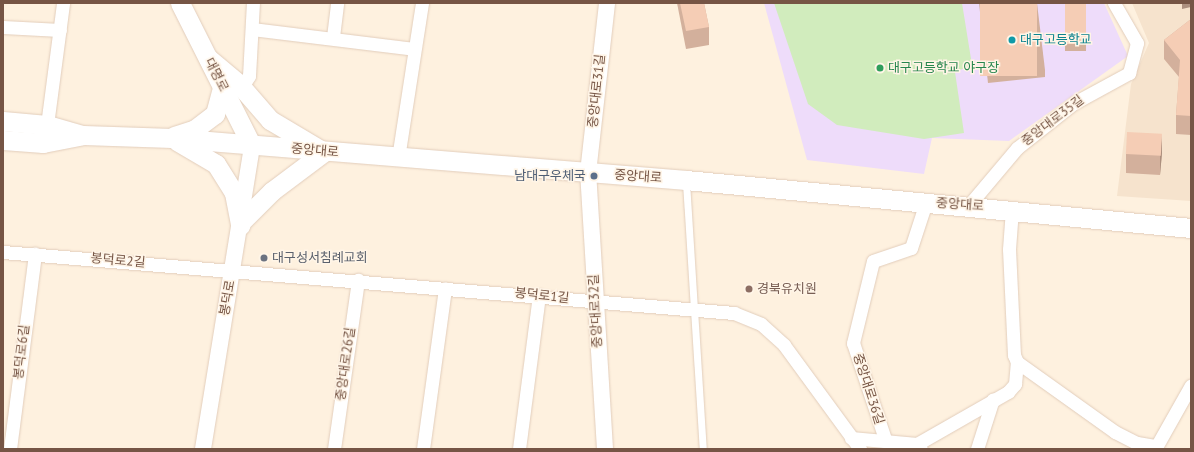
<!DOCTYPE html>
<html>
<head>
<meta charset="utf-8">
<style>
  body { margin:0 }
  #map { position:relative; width:1194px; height:452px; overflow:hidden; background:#fef1df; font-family:"PT Sans","Noto Sans KR",sans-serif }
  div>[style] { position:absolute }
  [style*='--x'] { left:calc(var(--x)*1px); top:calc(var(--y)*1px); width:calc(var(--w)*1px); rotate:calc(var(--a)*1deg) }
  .residential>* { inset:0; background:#f6e3cd }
  .education>* { inset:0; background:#eedcfa }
  .green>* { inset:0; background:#d1ecbd }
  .roads { filter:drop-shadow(0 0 1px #e2cdbb) drop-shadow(0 0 1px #e2cdbb) }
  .service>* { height:7px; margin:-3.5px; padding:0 3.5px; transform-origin:3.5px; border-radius:3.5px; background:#fff }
  .minor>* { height:13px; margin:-6.5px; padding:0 6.5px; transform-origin:6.5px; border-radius:6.5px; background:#fff }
  .tertiary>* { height:16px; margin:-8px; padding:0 8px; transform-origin:8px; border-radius:8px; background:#fff }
  .secondary>* { height:19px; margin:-9.5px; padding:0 9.5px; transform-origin:9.5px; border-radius:9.5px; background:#fff }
  .wall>* { inset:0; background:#d3b09c; transform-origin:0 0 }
  .shaded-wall>* { inset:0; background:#ac907f }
  .building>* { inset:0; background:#f5cdb5; transform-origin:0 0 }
  .dots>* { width:11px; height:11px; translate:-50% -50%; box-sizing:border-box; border:2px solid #fff5e7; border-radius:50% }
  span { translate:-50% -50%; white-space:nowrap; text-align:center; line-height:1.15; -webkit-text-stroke:3px #fff5e7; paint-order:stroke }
  .culture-label { font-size:13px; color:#0d838f }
  .left { translate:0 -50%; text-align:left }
  .leisure-label { font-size:13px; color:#27864d }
  .street-label { font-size:13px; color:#765545 }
  .service-label { font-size:13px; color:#4e5e75 }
  .right { translate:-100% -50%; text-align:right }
  .worship-label { font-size:13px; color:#5b616d }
  .education-label { font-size:13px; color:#785e54 }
  .frame { position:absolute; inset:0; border:4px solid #765545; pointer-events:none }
</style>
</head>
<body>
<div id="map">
  <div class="residential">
    <div style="clip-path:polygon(1132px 3px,1191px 3px,1191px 201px,1117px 196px,1131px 84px,1149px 43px)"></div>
  </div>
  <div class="education">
    <div style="clip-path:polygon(764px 3px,1104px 3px,1128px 56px,1009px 141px,932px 138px,924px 174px,807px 160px)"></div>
  </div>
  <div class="green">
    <div style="clip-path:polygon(774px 3px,962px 3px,972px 65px,955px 72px,964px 133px,924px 139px,837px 125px,808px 104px)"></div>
  </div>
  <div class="roads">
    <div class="service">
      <div style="--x:686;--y:182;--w:268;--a:86.4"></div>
    </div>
    <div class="minor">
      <div style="--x:3;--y:27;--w:57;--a:3"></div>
      <div style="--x:252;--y:29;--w:163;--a:7"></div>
      <div style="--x:333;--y:37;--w:34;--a:-83"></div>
      <div style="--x:242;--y:87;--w:13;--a:-58"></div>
      <div style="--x:249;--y:76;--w:73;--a:-86.9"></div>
      <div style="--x:47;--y:125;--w:123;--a:-82.5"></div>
      <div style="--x:398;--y:158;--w:157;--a:-81.2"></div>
      <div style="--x:969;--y:205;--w:75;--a:-49.9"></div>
      <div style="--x:1017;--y:148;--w:73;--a:-38.3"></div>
      <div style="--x:1074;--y:103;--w:63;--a:-28.6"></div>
      <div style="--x:1129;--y:73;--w:31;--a:-75"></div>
      <div style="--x:1137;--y:43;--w:46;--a:-119.9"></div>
      <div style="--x:3;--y:252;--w:734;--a:4.77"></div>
      <div style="--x:734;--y:313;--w:29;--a:22"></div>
      <div style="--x:761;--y:324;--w:31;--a:42"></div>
      <div style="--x:784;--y:345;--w:129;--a:53.8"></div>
      <div style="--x:1017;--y:362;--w:120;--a:35.5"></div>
      <div style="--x:1115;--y:432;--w:25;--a:27"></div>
      <div style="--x:1137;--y:443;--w:18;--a:9"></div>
      <div style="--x:851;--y:438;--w:66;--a:5.2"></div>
      <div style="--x:917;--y:444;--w:6;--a:51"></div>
      <div style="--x:885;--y:439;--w:101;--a:-108.4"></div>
      <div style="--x:853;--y:343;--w:84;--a:-76.3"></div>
      <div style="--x:873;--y:261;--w:40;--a:-18.9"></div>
      <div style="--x:911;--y:248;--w:48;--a:-71.9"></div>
      <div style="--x:917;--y:444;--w:105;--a:-29.7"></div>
      <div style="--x:1008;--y:392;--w:11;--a:-49"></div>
      <div style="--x:1015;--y:384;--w:22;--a:-85"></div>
      <div style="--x:1017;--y:362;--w:8;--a:-113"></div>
      <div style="--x:1014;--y:355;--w:106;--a:-92.7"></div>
      <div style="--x:1009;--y:249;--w:40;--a:-85.7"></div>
      <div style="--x:10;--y:449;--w:197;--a:-82.7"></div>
      <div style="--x:334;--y:449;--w:171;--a:-81.9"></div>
      <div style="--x:423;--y:449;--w:162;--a:-82.2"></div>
      <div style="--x:519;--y:449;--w:155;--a:-82.6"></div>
      <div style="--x:977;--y:449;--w:52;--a:-72.3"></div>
      <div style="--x:1155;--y:449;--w:73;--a:-60.6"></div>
    </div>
    <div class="tertiary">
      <div style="--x:203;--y:449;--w:307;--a:-80.8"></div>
      <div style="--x:605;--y:449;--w:277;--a:-93.5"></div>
      <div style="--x:588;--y:173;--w:171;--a:-83.6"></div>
    </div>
    <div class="secondary">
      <div style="--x:180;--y:3;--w:160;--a:63.3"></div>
      <div style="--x:208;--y:58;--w:39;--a:40"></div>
      <div style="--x:238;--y:83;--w:49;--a:49.1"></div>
      <div style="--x:270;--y:120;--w:63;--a:30.7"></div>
      <div style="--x:324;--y:152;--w:65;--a:143.1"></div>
      <div style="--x:272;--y:191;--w:45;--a:135"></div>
      <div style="--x:3;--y:121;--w:44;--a:5.2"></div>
      <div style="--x:47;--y:125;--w:37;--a:16"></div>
      <div style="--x:83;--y:135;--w:89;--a:1.9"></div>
      <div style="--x:172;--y:138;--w:516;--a:4.67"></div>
      <div style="--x:686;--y:180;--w:507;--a:5.43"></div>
      <div style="--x:174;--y:136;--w:22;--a:-18"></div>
      <div style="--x:195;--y:129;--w:25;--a:-37"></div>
      <div style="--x:215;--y:114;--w:27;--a:-75"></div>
      <div style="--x:3;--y:140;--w:40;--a:4.3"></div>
      <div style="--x:43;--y:143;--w:38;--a:-11"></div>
      <div style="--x:177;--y:141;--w:45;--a:30.5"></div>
      <div style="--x:216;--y:164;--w:34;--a:58"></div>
      <div style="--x:234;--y:193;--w:33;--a:79"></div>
    </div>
  </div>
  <div class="wall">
    <div style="clip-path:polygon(677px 3px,704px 3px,709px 27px,709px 45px,686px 49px)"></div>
    <div style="clip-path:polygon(979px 3px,1037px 3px,1045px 70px,1045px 77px,988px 83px)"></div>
    <div style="left:1065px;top:3px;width:21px;height:48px"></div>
    <div style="clip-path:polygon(1191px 19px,1191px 135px,1176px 134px,1176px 115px,1179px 77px,1164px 59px,1164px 40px)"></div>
    <div style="clip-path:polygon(1162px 153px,1160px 175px,1126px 173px,1126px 154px)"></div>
  </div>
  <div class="shaded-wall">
    <div style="clip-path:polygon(1182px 3px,1191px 3px,1191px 7px,1182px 9px)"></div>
    <div style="clip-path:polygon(1162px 134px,1162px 153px,1160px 175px,1160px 156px)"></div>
  </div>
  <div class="building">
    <div style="clip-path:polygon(680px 3px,704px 3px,709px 27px,686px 31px)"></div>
    <div style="left:980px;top:3px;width:57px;height:73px"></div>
    <div style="left:1065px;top:3px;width:21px;height:41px"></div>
    <div style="clip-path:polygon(1191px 19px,1191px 116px,1176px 115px,1180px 60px,1164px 40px)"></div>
    <div style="left:1127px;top:132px;width:35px;height:22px;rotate:3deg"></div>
  </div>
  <div class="dots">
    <div style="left:1012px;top:40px;background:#0f9aa8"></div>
    <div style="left:880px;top:68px;background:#2e9e5b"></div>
    <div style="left:594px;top:176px;background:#5c6f8a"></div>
    <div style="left:264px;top:258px;background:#6b7280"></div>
    <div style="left:749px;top:289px;background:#8d6e63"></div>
  </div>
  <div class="culture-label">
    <span class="left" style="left:1020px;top:40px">대구고등학교</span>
  </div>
  <div class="leisure-label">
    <span class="left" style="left:888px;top:68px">대구고등학교 야구장</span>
  </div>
  <div class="street-label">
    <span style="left:216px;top:75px;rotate:63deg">대명로</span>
    <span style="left:597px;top:91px;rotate:-84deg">중앙대로31길</span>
    <span style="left:1053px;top:121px;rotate:-37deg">중앙대로35길</span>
    <span style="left:315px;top:151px;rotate:5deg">중앙대로</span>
    <span style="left:638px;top:177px;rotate:4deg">중앙대로</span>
    <span style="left:960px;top:205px;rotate:4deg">중앙대로</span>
    <span style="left:118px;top:261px;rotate:5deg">봉덕로2길</span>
    <span style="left:542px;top:296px;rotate:6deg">봉덕로1길</span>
    <span style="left:228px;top:298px;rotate:-80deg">봉덕로</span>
    <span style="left:596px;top:311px;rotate:-93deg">중앙대로32길</span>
    <span style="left:22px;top:352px;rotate:-83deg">봉덕로6길</span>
    <span style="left:346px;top:364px;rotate:-82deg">중앙대로26길</span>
    <span style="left:868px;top:389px;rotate:72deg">중앙대로36길</span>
  </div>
  <div class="service-label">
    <span class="right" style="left:586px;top:176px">남대구우체국</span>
  </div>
  <div class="worship-label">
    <span class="left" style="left:272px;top:258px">대구성서침례교회</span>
  </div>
  <div class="education-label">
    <span class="left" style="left:757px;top:289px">경북유치원</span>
  </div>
  <div class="frame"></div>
</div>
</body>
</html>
